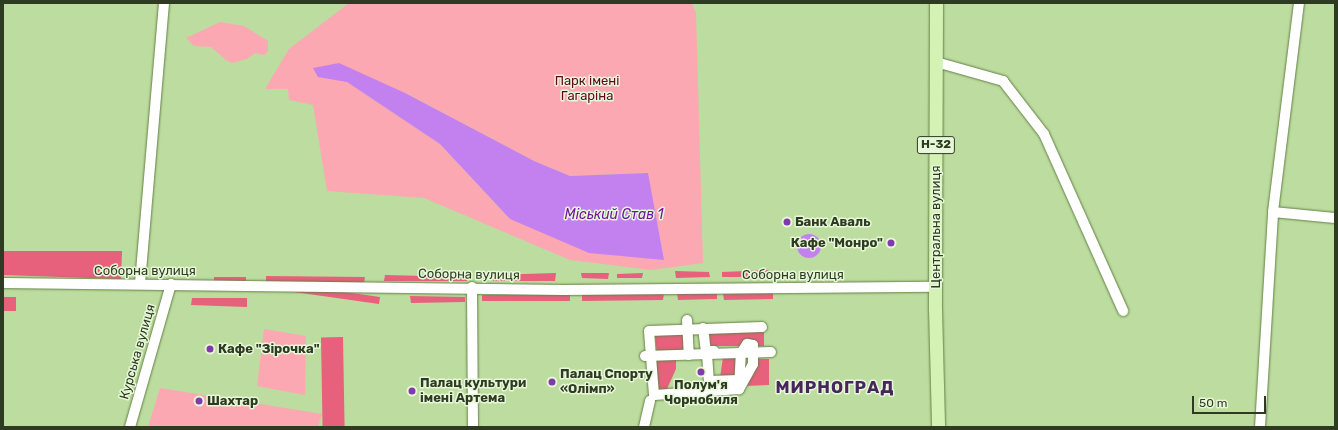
<!DOCTYPE html>
<html>
<head>
<meta charset="utf-8">
<style>
  body { margin:0 }
  #map { position:relative; width:1338px; height:430px; overflow:hidden; background:#bddc9f; font-family:Rubik,sans-serif }
  div>[style] { position:absolute }
  [style*='--x'] { left:calc(var(--x)*1px); top:calc(var(--y)*1px); width:calc(var(--w)*1px); rotate:calc(var(--a)*1deg) }
  .green>* { inset:0; background:#fba8b3 }
  .forest>* { inset:0; background:#e7607c; transform-origin:0 0 }
  .water>* { inset:0; background:#c381ef }
  .round { border-radius:50% }
  .roads { filter:drop-shadow(0 0 1px #648046) drop-shadow(0 0 1px #648046) }
  .minor>* { height:10px; margin:-5px; padding:0 5px; transform-origin:5px; border-radius:5px; background:#fff }
  .major>* { height:13px; margin:-6.5px; padding:0 6.5px; transform-origin:6.5px; border-radius:6.5px; background:#d3f2b3 }
  .dots>* { width:11px; height:11px; translate:-50% -50%; box-sizing:border-box; border:2px solid #e7f8d9; border-radius:50% }
  span { translate:-50% -50%; white-space:nowrap; text-align:center; line-height:1.15; -webkit-text-stroke:3px #e7f8d9; paint-order:stroke }
  .shield-label span { padding:1px 3px; background:#e7f8d9; border:1px solid; border-radius:3px; -webkit-text-stroke-width:0 }
  .shield-label { font-size:12px; color:#2e3b22; font-weight:700 }
  .park-label { font-size:13px; color:#5f0723 }
  .poi-label { font-size:13px; color:#2e3b22; font-weight:700 }
  .left { translate:0 -50%; text-align:left }
  .right { translate:-100% -50%; text-align:right }
  .street-label { font-size:13px; color:#2e3b22 }
  .water-label { font-size:14px; color:#70179c; font-style:italic }
  .district-label { font-size:17px; color:#47255d; font-weight:700; letter-spacing:1px }
  .frame { position:absolute; inset:0; border:4px solid #2e3b22; pointer-events:none }
  .scale { position:absolute; left:1192px; top:396px; width:74px; height:18px; box-sizing:border-box; border:2px solid #2e3b22; border-top:0; padding-left:5px; font-size:12px; line-height:14px; white-space:nowrap; color:#2e3b22; -webkit-text-stroke:3px #e7f8d9; paint-order:stroke }
</style>
</head>
<body>
<div id="map">
  <div class="green">
    <div style="clip-path:polygon(evenodd,349px 3px,692px 3px,696px 13px,703px 263px,651px 270px,570px 260px,424px 198px,327px 191px,313px 105px,289px 100px,288px 89px,265px 89px,289px 49px,349px 3px,347px 82px,405px 93px,534px 161px,570px 176px,648px 173px,510px 219px,440px 144px,347px 82px)"></div>
    <div style="clip-path:polygon(220px 22px,244px 26px,268px 41px,268px 51px,264px 55px,255px 53px,247px 59px,232px 63px,226px 60px,211px 47px,194px 46px,186px 38px)"></div>
    <div style="clip-path:polygon(264px 329px,306px 336px,305px 395px,257px 386px)"></div>
    <div style="clip-path:polygon(160px 388px,322px 414px,318px 427px,148px 427px)"></div>
  </div>
  <div class="forest">
    <div style="clip-path:polygon(3px 251px,122px 251px,121px 279px,3px 275px)"></div>
    <div style="clip-path:polygon(769px 270px,769px 277px,722px 277px,722px 272px)"></div>
    <div style="clip-path:polygon(675px 271px,709px 272px,710px 277px,676px 278px)"></div>
    <div style="clip-path:polygon(556px 273px,555px 281px,493px 281px,493px 275px)"></div>
    <div style="clip-path:polygon(581px 273px,609px 273px,608px 279px,582px 278px)"></div>
    <div style="clip-path:polygon(643px 273px,642px 278px,617px 278px,617px 274px)"></div>
    <div style="clip-path:polygon(385px 275px,467px 277px,467px 281px,384px 281px)"></div>
    <div style="clip-path:polygon(266px 276px,365px 277px,364px 283px,266px 283px)"></div>
    <div style="left:214px;top:277px;width:32px;height:5px"></div>
    <div style="clip-path:polygon(773px 292px,773px 299px,724px 300px,723px 294px)"></div>
    <div style="clip-path:polygon(664px 293px,663px 300px,582px 301px,582px 295px)"></div>
    <div style="clip-path:polygon(677px 293px,717px 294px,717px 299px,678px 300px)"></div>
    <div style="left:570px;top:295px;width:6px;height:88px;rotate:90deg"></div>
    <div style="clip-path:polygon(410px 296px,465px 297px,465px 302px,411px 303px)"></div>
    <div style="left:3px;top:297px;width:13px;height:14px"></div>
    <div style="left:380px;top:297px;width:7px;height:109px;rotate:98deg"></div>
    <div style="clip-path:polygon(192px 298px,247px 298px,247px 307px,191px 305px)"></div>
    <div style="left:764px;top:330px;width:16px;height:54px;rotate:90deg"></div>
    <div style="left:683px;top:333px;width:18px;height:28px;rotate:84deg"></div>
    <div style="left:343px;top:337px;width:90px;height:22px;rotate:89deg"></div>
    <div style="clip-path:polygon(656px 357px,676px 359px,676px 369px,666px 391px,657px 389px)"></div>
    <div style="clip-path:polygon(723px 357px,736px 357px,736px 378px,720px 378px)"></div>
    <div style="clip-path:polygon(758px 359px,769px 359px,769px 385px,745px 386px)"></div>
  </div>
  <div class="water">
    <div style="clip-path:polygon(339px 63px,405px 93px,534px 161px,570px 176px,648px 173px,664px 260px,589px 253px,510px 219px,440px 144px,347px 82px,318px 77px,313px 68px)"></div>
    <div class="round" style="left:797px;top:234px;width:24px;height:24px"></div>
  </div>
  <div class="roads">
    <div class="minor">
      <div style="--x:1299;--y:3;--w:211;--a:97.1"></div>
      <div style="--x:1273;--y:212;--w:62;--a:5.5"></div>
      <div style="--x:936;--y:62;--w:70;--a:15.8"></div>
      <div style="--x:1003;--y:81;--w:67;--a:52.3"></div>
      <div style="--x:1044;--y:134;--w:194;--a:65.9"></div>
      <div style="--x:3;--y:283;--w:560;--a:0.72"></div>
      <div style="--x:563;--y:290;--w:372;--a:-0.5"></div>
      <div style="--x:140;--y:283;--w:281;--a:-85.1"></div>
      <div style="--x:472;--y:287;--w:140;--a:89.6"></div>
      <div style="--x:687;--y:320;--w:35;--a:87"></div>
      <div style="--x:703;--y:328;--w:23;--a:83"></div>
      <div style="--x:706;--y:351;--w:8;--a:0"></div>
      <div style="--x:707;--y:354;--w:27;--a:86"></div>
      <div style="--x:645;--y:356;--w:126;--a:-1.8"></div>
      <div style="--x:739;--y:389;--w:36;--a:-87"></div>
      <div style="--x:741;--y:353;--w:11;--a:-56"></div>
      <div style="--x:747;--y:344;--w:6;--a:9"></div>
      <div style="--x:753;--y:345;--w:19;--a:90"></div>
      <div style="--x:753;--y:364;--w:29;--a:119"></div>
      <div style="--x:739;--y:389;--w:85;--a:176"></div>
      <div style="--x:654;--y:395;--w:64;--a:-94.5"></div>
      <div style="--x:649;--y:331;--w:113;--a:-2"></div>
      <div style="--x:710;--y:391;--w:10;--a:-96"></div>
      <div style="--x:709;--y:381;--w:30;--a:-2"></div>
      <div style="--x:130;--y:427;--w:149;--a:-74"></div>
      <div style="--x:644;--y:427;--w:27;--a:-77"></div>
      <div style="--x:1260;--y:427;--w:215;--a:-86.5"></div>
    </div>
    <div class="major">
      <div style="--x:936;--y:3;--w:306;--a:90.2"></div>
      <div style="--x:935;--y:309;--w:118;--a:88.5"></div>
    </div>
  </div>
  <div class="dots">
    <div style="left:787px;top:222px;background:#8139ab"></div>
    <div style="left:891px;top:243px;background:#8139ab"></div>
    <div style="left:210px;top:349px;background:#8139ab"></div>
    <div style="left:701px;top:372px;background:#8139ab"></div>
    <div style="left:552px;top:382px;background:#8139ab"></div>
    <div style="left:412px;top:391px;background:#8139ab"></div>
    <div style="left:199px;top:401px;background:#8139ab"></div>
  </div>
  <div class="shield-label">
    <span style="left:936px;top:145px">Н-32</span>
  </div>
  <div class="park-label">
    <span style="left:587px;top:89px">Парк імені<br>Гагаріна</span>
  </div>
  <div class="poi-label">
    <span class="left" style="left:795px;top:222px">Банк Аваль</span>
    <span class="right" style="left:883px;top:243px">Кафе "Монро"</span>
    <span class="left" style="left:218px;top:349px">Кафе "Зірочка"</span>
    <span class="left" style="left:560px;top:382px">Палац Спорту<br>«Олімп»</span>
    <span class="left" style="left:420px;top:391px">Палац культури<br>імені Артема</span>
    <span style="left:701px;top:393px">Полум'я<br>Чорнобиля</span>
    <span class="left" style="left:207px;top:401px">Шахтар</span>
  </div>
  <div class="street-label">
    <span style="left:936px;top:227px;rotate:-90deg">Центральна вулиця</span>
    <span style="left:145px;top:271px">Соборна вулиця</span>
    <span style="left:469px;top:275px;rotate:1deg">Соборна вулиця</span>
    <span style="left:793px;top:275px">Соборна вулиця</span>
    <span style="left:138px;top:352px;rotate:-74deg">Курська вулиця</span>
  </div>
  <div class="water-label">
    <span style="left:614px;top:215px">Міський Став 1</span>
  </div>
  <div class="district-label">
    <span style="left:835px;top:388px">МИРНОГРАД</span>
  </div>
  <div class="frame"></div>
  <div class="scale">50 m</div>
</div>
</body>
</html>
